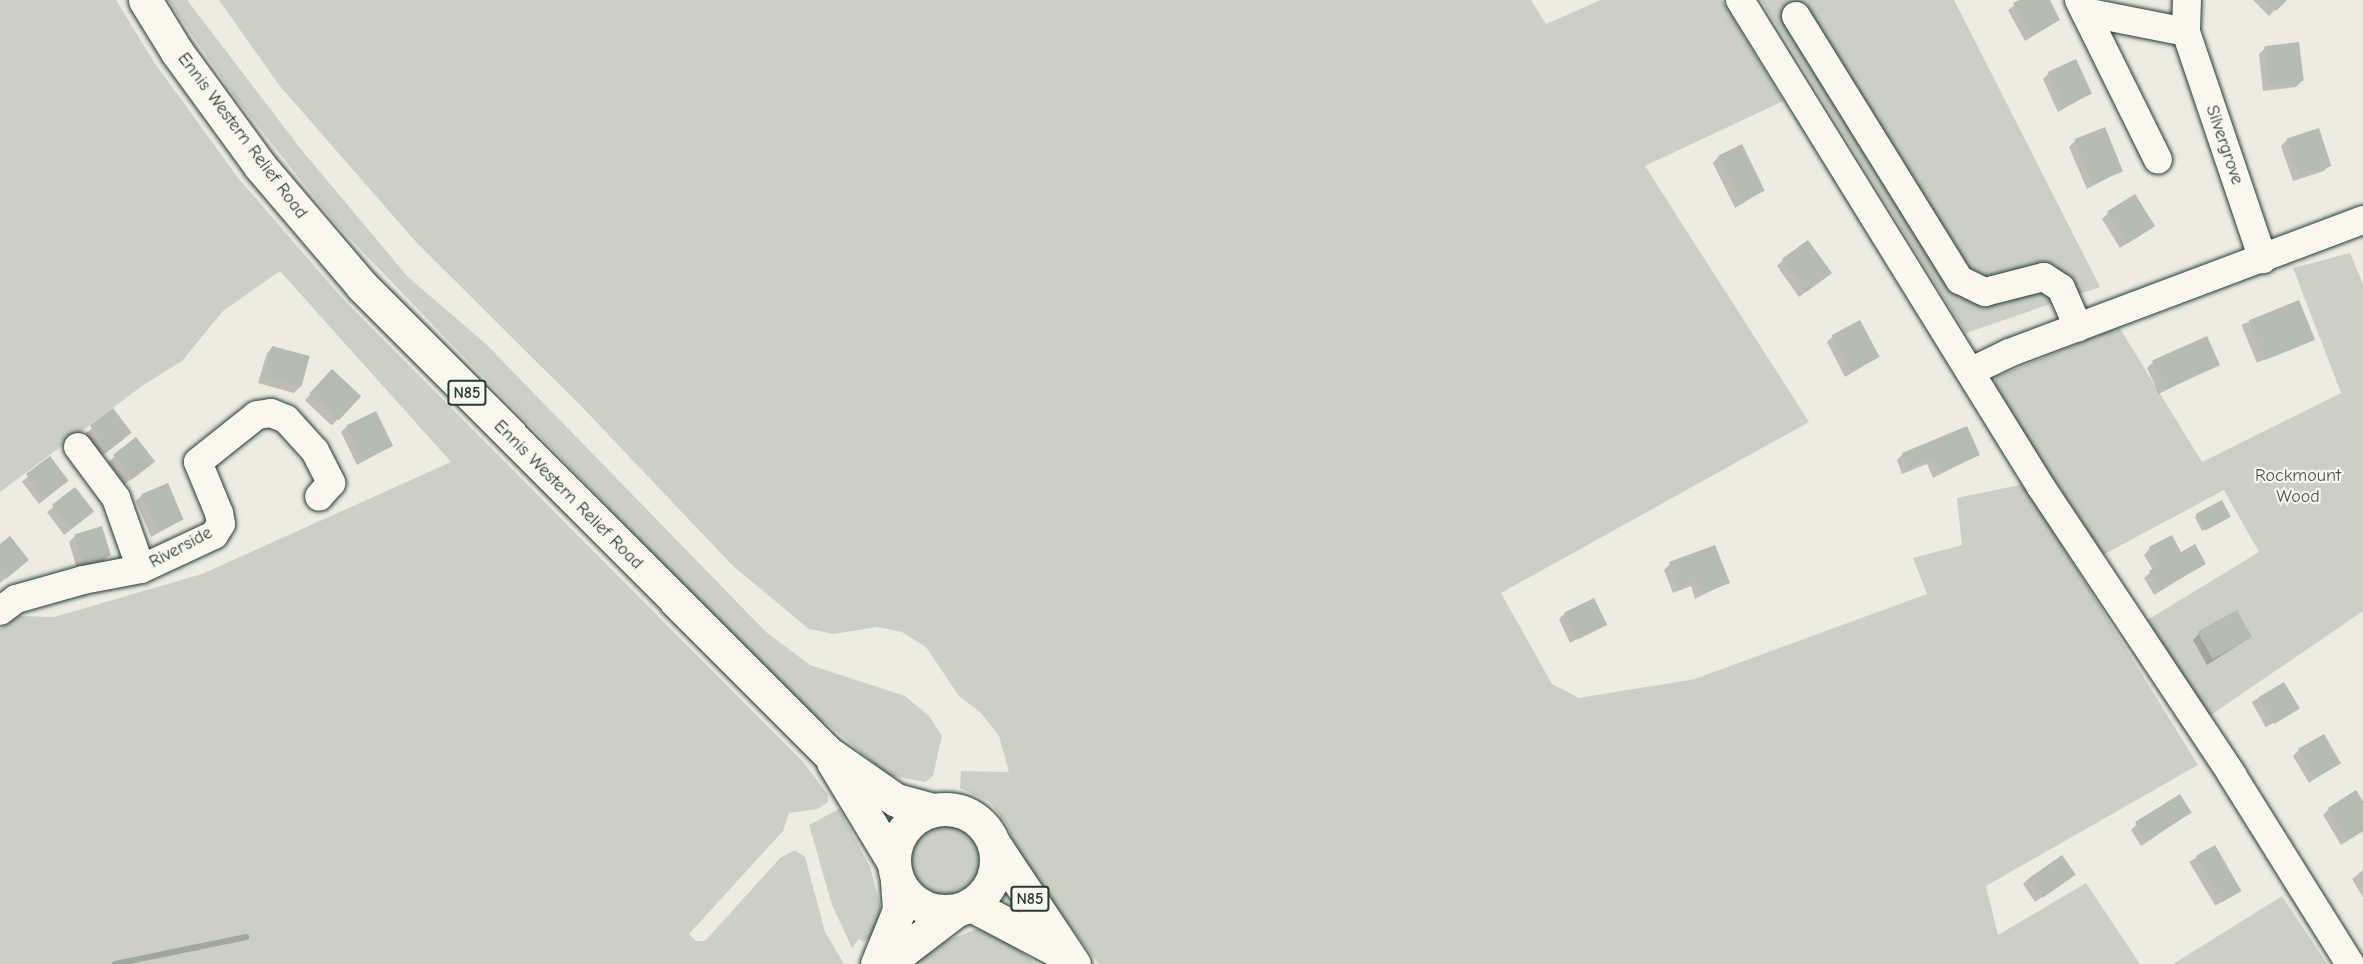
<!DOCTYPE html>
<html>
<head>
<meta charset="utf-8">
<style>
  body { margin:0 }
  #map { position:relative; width:2363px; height:964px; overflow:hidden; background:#eeece1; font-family:"Comic Neue",sans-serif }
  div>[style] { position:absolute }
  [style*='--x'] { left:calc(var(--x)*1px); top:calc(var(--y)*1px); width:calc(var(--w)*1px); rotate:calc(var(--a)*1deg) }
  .green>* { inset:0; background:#cbcfc4 }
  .round { border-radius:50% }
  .shadow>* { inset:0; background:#0003; transform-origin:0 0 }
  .stream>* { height:6px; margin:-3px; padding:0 3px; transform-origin:3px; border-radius:3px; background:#9fa89f }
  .building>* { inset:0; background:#b4bbb0; transform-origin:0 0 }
  .roads { filter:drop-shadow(0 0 2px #1f3d34) drop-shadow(0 0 2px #1f3d34) }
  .minor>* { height:28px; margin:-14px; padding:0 14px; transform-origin:14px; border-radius:14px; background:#fbf7ec }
  .major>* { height:33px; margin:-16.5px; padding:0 16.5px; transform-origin:16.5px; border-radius:16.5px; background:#fbf7ec }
  .major>.ring { margin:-16.5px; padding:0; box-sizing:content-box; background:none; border:33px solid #fbf7ec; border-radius:50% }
  span { translate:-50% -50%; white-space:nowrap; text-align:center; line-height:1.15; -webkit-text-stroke:4.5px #fbf7ec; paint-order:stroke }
  .shield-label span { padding:2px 4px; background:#fbf7ec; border:2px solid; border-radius:4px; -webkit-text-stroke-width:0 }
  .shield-label { font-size:16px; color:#1f3d34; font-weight:700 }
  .street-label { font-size:18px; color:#1f3d34 }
  .park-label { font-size:18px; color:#415a51 }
</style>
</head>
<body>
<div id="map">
  <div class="green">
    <div style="clip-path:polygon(0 0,116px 0,154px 62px,239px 179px,342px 298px,803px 762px,828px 795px,828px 802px,818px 809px,789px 813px,783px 831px,689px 934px,696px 941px,705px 941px,780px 858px,795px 850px,805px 857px,825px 932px,844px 964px,0 964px,0 629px,18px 616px,54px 617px,202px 574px,451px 462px,280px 271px,223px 311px,182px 361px,142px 386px,0 492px)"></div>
    <div style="clip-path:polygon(168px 0,187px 0,300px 148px,408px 277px,486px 344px,766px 632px,810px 665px,905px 696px,929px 716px,942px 736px,933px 776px,925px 782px,888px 775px,825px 722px,815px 729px,732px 636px,335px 223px,237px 100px)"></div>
    <div style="clip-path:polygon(219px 0,1531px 0,1546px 24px,1601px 0,1722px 0,1783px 101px,1645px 166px,1809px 422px,1501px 593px,1552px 684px,1579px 698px,1695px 679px,1927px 594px,1913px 558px,1962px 545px,1957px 498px,2024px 484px,2198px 765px,1986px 886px,1998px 935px,2086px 883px,2140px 964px,1099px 964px,1020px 861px,1008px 826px,990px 802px,960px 788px,961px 771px,1009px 772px,999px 736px,981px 713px,959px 696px,926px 647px,902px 632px,877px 627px,834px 634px,809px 629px,733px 566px,583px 408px,416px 242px,279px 85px)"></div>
    <div style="clip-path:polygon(1761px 0,1954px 0,2100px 287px,1966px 333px)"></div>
    <div style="clip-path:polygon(2350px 253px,2363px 284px,2363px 611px,2208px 717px,2144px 622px,2259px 552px,2224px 490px,2099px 557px,1994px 393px,1996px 377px,2119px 327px,2202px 462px,2341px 393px,2293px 268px)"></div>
    <div style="clip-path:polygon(839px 809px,870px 867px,880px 905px,880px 921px,871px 937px,863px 942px,859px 939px,852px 948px,832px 905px,809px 825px)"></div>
    <div class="round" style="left:904px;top:819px;width:82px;height:82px"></div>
    <div style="clip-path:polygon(2282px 896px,2327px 964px,2173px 964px)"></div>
    <div style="clip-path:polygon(977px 929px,999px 935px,1037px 964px,908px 964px,925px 949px)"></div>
  </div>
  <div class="shadow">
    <div style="clip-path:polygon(2022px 0,2048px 0,2059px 20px,2025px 41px,2008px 10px)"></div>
    <div style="clip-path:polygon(2253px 0,2284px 0,2269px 16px)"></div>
    <div style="clip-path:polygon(2265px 48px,2302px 81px,2296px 87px,2263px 91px,2259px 54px)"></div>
    <div style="clip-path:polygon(2049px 73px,2090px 94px,2058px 112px,2043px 79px)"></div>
    <div style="clip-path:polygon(2287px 140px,2330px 165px,2324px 171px,2293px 181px,2281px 146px)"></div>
    <div style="clip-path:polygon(2075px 141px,2121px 171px,2087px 189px,2069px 147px)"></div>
    <div style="clip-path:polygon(1719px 156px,1763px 191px,1735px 208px,1713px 163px)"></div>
    <div style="clip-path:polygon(2108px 213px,2153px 225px,2120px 248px,2102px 219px)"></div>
    <div style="clip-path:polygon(1783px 260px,1830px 273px,1799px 297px,1777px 266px)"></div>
    <div style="left:2298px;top:302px;width:41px;height:61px;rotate:68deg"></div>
    <div style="clip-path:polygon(1833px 336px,1878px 357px,1845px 377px,1827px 342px)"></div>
    <div style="clip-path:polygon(273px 347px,300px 387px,294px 393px,258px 383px,267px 353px)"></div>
    <div style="clip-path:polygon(2153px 362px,2218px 364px,2159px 394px,2147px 368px)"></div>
    <div style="left:332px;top:371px;width:37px;height:40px;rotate:43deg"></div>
    <div style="clip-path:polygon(113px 411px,124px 439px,102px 456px,85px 434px)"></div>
    <div style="clip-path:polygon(347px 426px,391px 446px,357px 465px,341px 432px)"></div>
    <div style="clip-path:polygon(136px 439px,147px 467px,125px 484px,108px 462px)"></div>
    <div style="clip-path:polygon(1903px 454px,1978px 455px,1933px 478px,1927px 464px,1902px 474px,1897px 460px)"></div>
    <div style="clip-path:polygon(28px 476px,63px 484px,39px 504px,22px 482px)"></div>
    <div style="clip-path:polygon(75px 489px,86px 517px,64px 535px,47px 512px)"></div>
    <div style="clip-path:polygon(142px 495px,182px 520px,151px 537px,136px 501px)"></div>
    <div style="clip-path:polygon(2197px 514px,2226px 519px,2202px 531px,2195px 517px)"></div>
    <div style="clip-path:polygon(75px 536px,109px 555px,103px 562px,77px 569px,69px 542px)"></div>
    <div style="clip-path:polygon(0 546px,21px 566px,0 583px)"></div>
    <div style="clip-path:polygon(2150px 548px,2181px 554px,2204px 564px,2154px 595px,2144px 578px,2153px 570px,2144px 555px)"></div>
    <div style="clip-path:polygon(1670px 564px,1728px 582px,1695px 599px,1691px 586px,1673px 593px,1664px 570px)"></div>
    <div style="clip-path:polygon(1565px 613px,1605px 624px,1570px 643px,1559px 619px)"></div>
    <div style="clip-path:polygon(2199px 634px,2251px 637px,2207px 665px,2193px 640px)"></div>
    <div style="left:2284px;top:684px;width:29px;height:37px;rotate:61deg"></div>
    <div style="clip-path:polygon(2299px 750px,2339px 763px,2309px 783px,2293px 756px)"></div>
    <div style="clip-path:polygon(2363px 804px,2363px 831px,2341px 845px,2323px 815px,2329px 809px)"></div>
    <div style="clip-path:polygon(2190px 813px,2141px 846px,2131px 830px,2137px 824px)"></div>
    <div style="left:2214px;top:847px;width:51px;height:29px;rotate:59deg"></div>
    <div style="clip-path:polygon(2363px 870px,2363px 897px,2352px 879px)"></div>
    <div style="clip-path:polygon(2074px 875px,2035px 902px,2023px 884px,2029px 878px)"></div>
  </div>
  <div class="stream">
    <div style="--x:115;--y:964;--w:134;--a:-11.6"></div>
  </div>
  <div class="building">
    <div style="clip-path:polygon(2019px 0,2050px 0,2060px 20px,2031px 36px,2013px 3px)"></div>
    <div style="clip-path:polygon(2265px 0,2287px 0,2276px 11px)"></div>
    <div style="left:2299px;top:42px;width:39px;height:35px;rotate:83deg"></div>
    <div style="left:2076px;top:59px;width:38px;height:31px;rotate:65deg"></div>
    <div style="left:2105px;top:127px;width:48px;height:33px;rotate:68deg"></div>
    <div style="left:2319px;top:128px;width:40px;height:34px;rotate:72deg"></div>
    <div style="left:1742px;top:144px;width:52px;height:26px;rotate:64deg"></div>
    <div style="left:2135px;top:194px;width:38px;height:33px;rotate:58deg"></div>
    <div style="left:1808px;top:240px;width:41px;height:32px;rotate:54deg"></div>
    <div style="left:2299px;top:300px;width:43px;height:54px;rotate:68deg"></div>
    <div style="left:1860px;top:320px;width:42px;height:32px;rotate:62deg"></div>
    <div style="left:2207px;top:336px;width:32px;height:60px;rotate:66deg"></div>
    <div style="left:272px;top:346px;width:39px;height:32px;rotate:15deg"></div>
    <div style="left:332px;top:369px;width:40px;height:33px;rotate:43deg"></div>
    <div style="left:113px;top:408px;width:31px;height:29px;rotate:53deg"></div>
    <div style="left:376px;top:411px;width:39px;height:33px;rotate:64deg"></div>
    <div style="clip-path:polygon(1967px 426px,1980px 455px,1940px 473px,1933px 459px,1908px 468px,1902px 453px)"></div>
    <div style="left:136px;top:437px;width:31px;height:29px;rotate:52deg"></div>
    <div style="left:50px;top:456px;width:31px;height:30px;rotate:53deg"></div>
    <div style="left:168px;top:483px;width:40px;height:29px;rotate:67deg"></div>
    <div style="left:75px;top:487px;width:31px;height:29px;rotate:52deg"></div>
    <div style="left:2222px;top:500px;width:19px;height:29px;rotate:62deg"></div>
    <div style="left:102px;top:526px;width:31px;height:29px;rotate:73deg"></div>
    <div style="clip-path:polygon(2172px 535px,2181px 552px,2195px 544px,2206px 564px,2160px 590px,2149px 571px,2159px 565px,2149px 547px)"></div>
    <div style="clip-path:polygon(10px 536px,29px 560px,6px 579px,0 571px,0 544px)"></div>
    <div style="clip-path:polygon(1715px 545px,1730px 583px,1702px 594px,1697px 581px,1679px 588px,1669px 562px)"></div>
    <div style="left:1594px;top:598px;width:30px;height:33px;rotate:64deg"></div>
    <div style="left:2237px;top:610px;width:31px;height:45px;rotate:61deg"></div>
    <div style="left:2284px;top:682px;width:31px;height:30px;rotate:59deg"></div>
    <div style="left:2324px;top:734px;width:34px;height:30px;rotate:60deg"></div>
    <div style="clip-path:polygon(2356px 790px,2363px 801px,2363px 831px,2348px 840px,2328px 808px)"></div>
    <div style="left:2180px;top:794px;width:22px;height:53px;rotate:58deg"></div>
    <div style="left:2215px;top:845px;width:53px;height:22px;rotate:60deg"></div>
    <div style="left:2062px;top:855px;width:24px;height:40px;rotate:55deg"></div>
  </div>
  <div class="roads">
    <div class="minor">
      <div style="--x:1740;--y:0;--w:573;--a:58.28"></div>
      <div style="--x:2041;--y:487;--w:346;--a:56.4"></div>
      <div style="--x:2232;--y:775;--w:223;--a:58"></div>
      <div style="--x:2079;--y:0;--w:178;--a:63.7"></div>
      <div style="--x:2187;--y:0;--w:32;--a:92"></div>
      <div style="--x:2186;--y:32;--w:240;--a:71.3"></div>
      <div style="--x:2085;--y:12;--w:103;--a:11.2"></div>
      <div style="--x:1796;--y:16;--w:311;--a:58.2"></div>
      <div style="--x:1960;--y:280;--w:28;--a:26"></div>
      <div style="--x:1985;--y:292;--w:61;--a:-14.3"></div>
      <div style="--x:2044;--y:277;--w:20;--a:33"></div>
      <div style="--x:2061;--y:288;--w:43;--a:66.4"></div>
      <div style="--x:1972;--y:371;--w:41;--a:-25.9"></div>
      <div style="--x:2009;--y:353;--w:378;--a:-20.6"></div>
      <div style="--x:78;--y:447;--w:64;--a:53.3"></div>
      <div style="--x:116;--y:498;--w:75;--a:70.6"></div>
      <div style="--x:0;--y:611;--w:20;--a:-37"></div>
      <div style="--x:16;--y:599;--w:70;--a:-15.8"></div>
      <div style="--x:83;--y:580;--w:59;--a:-10.7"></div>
      <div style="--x:141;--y:569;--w:81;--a:-25"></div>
      <div style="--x:214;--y:535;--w:13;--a:-58"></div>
      <div style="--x:221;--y:524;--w:11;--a:-100"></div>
      <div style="--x:219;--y:513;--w:55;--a:-112.4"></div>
      <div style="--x:198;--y:462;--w:75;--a:-38.5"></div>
      <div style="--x:257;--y:415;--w:14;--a:-8"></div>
      <div style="--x:271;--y:413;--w:16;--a:22"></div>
      <div style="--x:286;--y:419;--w:43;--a:47.8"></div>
      <div style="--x:315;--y:451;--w:36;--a:63"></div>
      <div style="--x:331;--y:483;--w:18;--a:131"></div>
    </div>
    <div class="major">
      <div style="--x:145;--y:0;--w:61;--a:58.4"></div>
      <div style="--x:177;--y:52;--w:141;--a:53.9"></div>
      <div style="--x:260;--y:166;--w:157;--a:49.6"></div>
      <div style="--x:362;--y:286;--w:658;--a:45.06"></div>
      <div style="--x:827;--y:752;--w:84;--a:34.8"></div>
      <div style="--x:896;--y:800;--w:38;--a:15"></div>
      <div style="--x:833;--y:762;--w:118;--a:58.9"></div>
      <div class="ring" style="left:894px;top:809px;width:69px;height:69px"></div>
      <div style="--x:994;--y:844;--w:144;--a:56.3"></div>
      <div style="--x:971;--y:905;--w:105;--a:27.8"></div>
      <div style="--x:877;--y:964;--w:58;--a:-67.8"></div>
      <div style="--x:899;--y:910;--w:30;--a:-94"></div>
      <div style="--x:886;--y:964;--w:87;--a:-37.5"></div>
    </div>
  </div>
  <div class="shield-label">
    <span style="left:467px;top:393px">N85</span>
    <span style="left:1030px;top:899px">N85</span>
  </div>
  <div class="street-label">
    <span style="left:242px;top:136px;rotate:53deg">Ennis Western Relief Road</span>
    <span style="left:2224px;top:145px;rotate:71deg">Silvergrove</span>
    <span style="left:568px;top:495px;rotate:45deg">Ennis Western Relief Road</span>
    <span style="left:181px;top:548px;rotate:-28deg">Riverside</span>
  </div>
  <div class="park-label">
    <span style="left:2298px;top:487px">Rockmount<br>Wood</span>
  </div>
</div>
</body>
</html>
